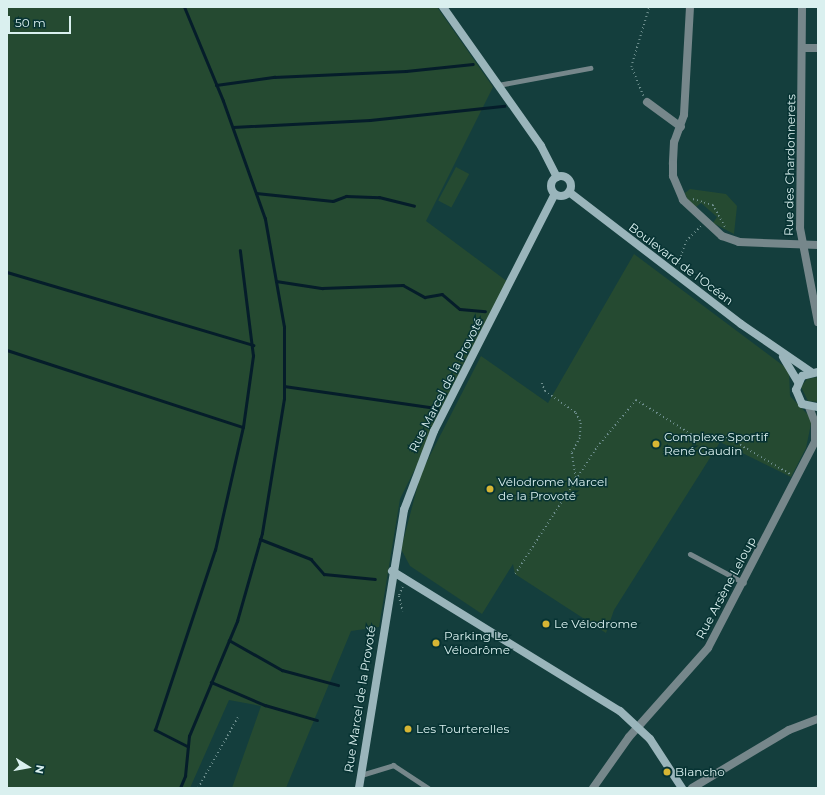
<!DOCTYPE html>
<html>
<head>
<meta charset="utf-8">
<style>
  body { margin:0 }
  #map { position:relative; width:825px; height:795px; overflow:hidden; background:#143e3d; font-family:Montserrat,sans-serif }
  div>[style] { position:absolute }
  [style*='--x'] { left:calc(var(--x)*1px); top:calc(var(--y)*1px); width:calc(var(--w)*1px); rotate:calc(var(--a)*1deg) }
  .green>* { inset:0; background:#254a31; transform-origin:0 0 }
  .stream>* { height:2.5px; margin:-1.25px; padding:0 1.25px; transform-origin:1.25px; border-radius:1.25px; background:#051d2a }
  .path>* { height:1.5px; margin-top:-0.75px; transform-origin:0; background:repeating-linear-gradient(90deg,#6e8f8e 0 1px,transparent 0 4px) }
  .lane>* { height:5px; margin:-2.5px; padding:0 2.5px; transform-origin:2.5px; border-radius:2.5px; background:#76878b }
  .street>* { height:8px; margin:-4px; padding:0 4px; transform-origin:4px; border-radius:4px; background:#76878b }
  .secondary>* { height:8px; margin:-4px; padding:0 4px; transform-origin:4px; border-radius:4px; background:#9ab5bb }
  .secondary>.ring { margin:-4px; padding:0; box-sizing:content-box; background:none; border:8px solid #9ab5bb; border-radius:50% }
  .dots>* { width:11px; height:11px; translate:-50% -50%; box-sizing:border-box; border:2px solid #073333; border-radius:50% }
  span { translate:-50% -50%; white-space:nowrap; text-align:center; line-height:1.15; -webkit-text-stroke:3px #073333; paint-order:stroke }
  .street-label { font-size:12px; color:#daf0ef }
  .poi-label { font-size:12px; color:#daf0ef }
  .left { translate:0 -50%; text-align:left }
  .frame { position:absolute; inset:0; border:8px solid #daf0ef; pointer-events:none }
  .north { position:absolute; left:8px; top:747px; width:40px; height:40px; -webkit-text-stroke:3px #073333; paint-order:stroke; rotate:101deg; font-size:11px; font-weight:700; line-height:16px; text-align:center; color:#daf0ef }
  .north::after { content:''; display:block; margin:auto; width:14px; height:18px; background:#daf0ef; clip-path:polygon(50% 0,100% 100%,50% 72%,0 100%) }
  .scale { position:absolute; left:8px; top:16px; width:63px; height:18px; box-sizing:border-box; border:2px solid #daf0ef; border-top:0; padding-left:5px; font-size:12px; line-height:14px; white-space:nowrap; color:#daf0ef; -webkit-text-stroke:3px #073333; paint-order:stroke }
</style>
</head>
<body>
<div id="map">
  <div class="green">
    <div style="clip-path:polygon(7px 7px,437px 7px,493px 87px,426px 221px,508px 282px,400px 499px,379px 627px,351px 631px,286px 788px,232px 788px,261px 706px,229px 700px,190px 788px,7px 788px)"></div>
    <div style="left:456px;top:167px;width:15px;height:38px;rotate:28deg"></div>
    <div style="clip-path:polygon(690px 189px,726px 194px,737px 206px,734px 234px,713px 223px,717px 217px,701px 203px,696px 207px,688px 201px,685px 193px)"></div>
    <div style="clip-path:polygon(634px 254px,789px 370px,790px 396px,812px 419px,806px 448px,791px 477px,720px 442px,614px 610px,606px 633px,515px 574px,513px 564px,482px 614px,410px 566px,401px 549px,421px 473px,481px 356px,548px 403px)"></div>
    <div style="clip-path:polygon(818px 377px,818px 402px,808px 401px,801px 387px,807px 379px)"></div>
  </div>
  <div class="stream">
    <div style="--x:216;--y:85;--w:59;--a:-7.9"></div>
    <div style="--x:274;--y:77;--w:132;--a:-2.6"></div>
    <div style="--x:406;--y:71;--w:67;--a:-6"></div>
    <div style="--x:233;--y:127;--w:137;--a:-2.9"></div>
    <div style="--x:370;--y:120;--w:135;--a:-6"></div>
    <div style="--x:256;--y:193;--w:77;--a:5.9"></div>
    <div style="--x:333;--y:201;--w:14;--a:-21"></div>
    <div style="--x:346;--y:196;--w:33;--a:2"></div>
    <div style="--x:379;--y:197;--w:36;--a:14"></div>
    <div style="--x:7;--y:272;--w:257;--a:16.5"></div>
    <div style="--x:276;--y:281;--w:47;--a:8.7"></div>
    <div style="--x:322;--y:288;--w:81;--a:-2.1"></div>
    <div style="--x:403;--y:285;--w:25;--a:29"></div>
    <div style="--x:425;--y:297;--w:17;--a:-10"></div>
    <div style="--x:442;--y:294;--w:23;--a:40"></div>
    <div style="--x:460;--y:309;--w:25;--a:5"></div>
    <div style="--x:7;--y:350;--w:248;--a:18.1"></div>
    <div style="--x:284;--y:386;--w:155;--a:8.2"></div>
    <div style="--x:260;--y:539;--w:55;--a:21.4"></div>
    <div style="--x:311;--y:559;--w:20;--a:49"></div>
    <div style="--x:324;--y:574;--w:51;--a:5.6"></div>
    <div style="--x:229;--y:640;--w:61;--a:29.5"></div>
    <div style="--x:282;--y:670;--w:58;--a:15"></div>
    <div style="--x:211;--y:682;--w:59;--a:23.1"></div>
    <div style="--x:265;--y:705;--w:54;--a:16.1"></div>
    <div style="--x:188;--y:747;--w:37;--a:-153"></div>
    <div style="--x:155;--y:730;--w:190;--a:-71.6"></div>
    <div style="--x:215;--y:550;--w:126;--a:-77.2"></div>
    <div style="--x:243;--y:427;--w:72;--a:-82"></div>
    <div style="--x:253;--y:356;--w:106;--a:-97.1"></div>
    <div style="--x:180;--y:788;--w:13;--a:-67"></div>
    <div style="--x:185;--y:776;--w:40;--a:-84.3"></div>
    <div style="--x:189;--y:736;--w:125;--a:-67.3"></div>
    <div style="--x:237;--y:621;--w:91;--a:-74.1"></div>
    <div style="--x:262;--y:533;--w:136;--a:-80.7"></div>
    <div style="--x:284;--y:399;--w:72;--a:-90"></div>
    <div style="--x:284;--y:327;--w:110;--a:-100"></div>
    <div style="--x:265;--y:219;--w:125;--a:-109.6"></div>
    <div style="--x:223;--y:101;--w:102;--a:-112.5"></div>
  </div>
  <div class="path">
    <div style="--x:643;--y:96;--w:31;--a:-112"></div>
    <div style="--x:631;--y:67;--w:63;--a:-73.3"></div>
    <div style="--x:693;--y:199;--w:21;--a:17"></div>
    <div style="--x:713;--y:205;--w:26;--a:61"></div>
    <div style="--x:678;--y:264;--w:24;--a:-71"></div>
    <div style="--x:686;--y:241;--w:21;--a:-45"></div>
    <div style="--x:542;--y:383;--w:9;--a:69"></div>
    <div style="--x:545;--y:391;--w:38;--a:35"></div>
    <div style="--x:576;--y:413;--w:11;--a:63"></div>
    <div style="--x:581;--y:423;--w:15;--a:94"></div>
    <div style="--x:580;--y:438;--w:17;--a:118"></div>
    <div style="--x:572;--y:453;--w:26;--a:81"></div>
    <div style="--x:515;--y:574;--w:151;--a:-57.2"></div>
    <div style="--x:597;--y:447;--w:61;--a:-50.3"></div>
    <div style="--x:636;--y:400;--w:65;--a:31.7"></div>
    <div style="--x:691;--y:434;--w:11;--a:22"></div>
    <div style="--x:701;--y:438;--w:22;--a:-8"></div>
    <div style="--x:723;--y:435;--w:78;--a:30.2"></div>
    <div style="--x:403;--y:587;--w:10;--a:114"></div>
    <div style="--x:399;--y:596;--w:16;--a:76"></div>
    <div style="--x:198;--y:788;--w:81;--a:-60.6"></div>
  </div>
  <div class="lane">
    <div style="--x:498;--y:85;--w:94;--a:-10.5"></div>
    <div style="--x:690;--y:554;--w:61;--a:28.2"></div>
    <div style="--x:361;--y:775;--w:34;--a:-17"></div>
    <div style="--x:393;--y:765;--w:42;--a:33.3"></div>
  </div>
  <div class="street">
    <div style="--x:690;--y:7;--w:108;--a:93.2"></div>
    <div style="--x:684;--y:115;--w:29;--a:110"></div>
    <div style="--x:674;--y:142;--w:22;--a:93"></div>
    <div style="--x:673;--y:164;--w:12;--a:90"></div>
    <div style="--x:673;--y:176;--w:26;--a:67"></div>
    <div style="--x:683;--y:200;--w:53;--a:42.7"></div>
    <div style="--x:722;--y:236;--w:18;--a:19"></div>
    <div style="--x:739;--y:242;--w:79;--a:2.2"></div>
    <div style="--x:802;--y:7;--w:221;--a:90.5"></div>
    <div style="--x:800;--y:228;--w:96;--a:79.2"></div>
    <div style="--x:803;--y:48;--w:15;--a:0"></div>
    <div style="--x:647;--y:102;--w:42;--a:36.3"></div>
    <div style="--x:809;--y:407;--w:17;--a:69"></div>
    <div style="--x:815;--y:423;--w:18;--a:90"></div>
    <div style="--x:593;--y:788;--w:62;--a:-54.8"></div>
    <div style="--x:629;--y:737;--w:119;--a:-48.4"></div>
    <div style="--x:708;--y:648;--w:239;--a:-62.6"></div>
    <div style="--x:692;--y:788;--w:113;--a:-30.9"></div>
    <div style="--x:789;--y:730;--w:31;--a:-21"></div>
  </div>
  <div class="secondary">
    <div style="--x:443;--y:7;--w:170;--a:54.8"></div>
    <div style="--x:541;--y:146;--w:35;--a:63"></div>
    <div class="ring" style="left:551px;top:176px;width:12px;height:12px"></div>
    <div style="--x:569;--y:192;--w:217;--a:37.5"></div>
    <div style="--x:741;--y:324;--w:85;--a:34.4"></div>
    <div style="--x:783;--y:357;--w:29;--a:59"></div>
    <div style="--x:818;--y:372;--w:16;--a:166"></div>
    <div style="--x:802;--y:376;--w:15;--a:113"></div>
    <div style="--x:796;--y:390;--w:15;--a:67"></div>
    <div style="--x:802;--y:404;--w:16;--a:11"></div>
    <div style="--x:392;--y:571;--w:268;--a:31.6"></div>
    <div style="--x:620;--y:711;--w:41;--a:43"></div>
    <div style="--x:650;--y:739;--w:59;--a:56.9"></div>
    <div style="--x:359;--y:788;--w:282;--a:-80.8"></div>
    <div style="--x:404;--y:510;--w:85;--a:-69.2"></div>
    <div style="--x:434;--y:431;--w:266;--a:-63"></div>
  </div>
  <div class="dots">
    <div style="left:656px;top:444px;background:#d6b534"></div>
    <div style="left:490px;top:489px;background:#d6b534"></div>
    <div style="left:546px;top:624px;background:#d6b534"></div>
    <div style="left:436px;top:643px;background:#d6b534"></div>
    <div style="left:408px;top:729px;background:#d6b534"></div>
    <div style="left:667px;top:772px;background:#d6b534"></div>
  </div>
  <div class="street-label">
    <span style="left:790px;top:165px;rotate:-89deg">Rue des Chardonnerets</span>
    <span style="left:681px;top:264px;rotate:37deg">Boulevard de l'Océan</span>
    <span style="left:446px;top:385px;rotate:-63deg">Rue Marcel de la Provoté</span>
    <span style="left:726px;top:588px;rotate:-62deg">Rue Arsène Leloup</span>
    <span style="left:360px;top:699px;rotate:-81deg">Rue Marcel de la Provoté</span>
  </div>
  <div class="poi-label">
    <span class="left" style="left:664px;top:444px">Complexe Sportif<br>René Gaudin</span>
    <span class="left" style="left:498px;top:489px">Vélodrome Marcel<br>de la Provoté</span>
    <span class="left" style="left:554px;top:624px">Le Vélodrome</span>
    <span class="left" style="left:444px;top:643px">Parking Le<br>Vélodrôme</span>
    <span class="left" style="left:416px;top:729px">Les Tourterelles</span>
    <span class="left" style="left:675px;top:772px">Blancho</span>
  </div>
  <div class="frame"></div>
  <div class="north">N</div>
  <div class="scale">50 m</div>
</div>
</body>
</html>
